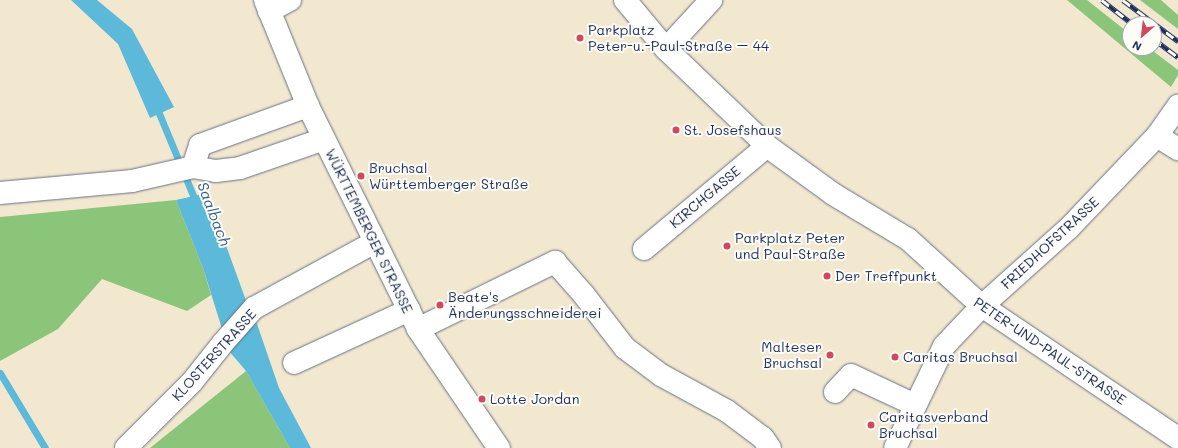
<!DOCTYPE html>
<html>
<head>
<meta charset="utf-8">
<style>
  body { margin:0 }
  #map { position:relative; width:1178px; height:448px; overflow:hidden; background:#f2e8cf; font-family:Mali,sans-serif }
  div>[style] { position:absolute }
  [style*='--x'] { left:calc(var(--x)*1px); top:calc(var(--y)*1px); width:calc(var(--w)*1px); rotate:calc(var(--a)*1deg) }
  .green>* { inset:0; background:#8bc579 }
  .water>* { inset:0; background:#5cb9da }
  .stream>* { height:7px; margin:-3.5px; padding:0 3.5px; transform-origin:3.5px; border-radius:3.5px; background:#5cb9da }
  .roads { filter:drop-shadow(0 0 1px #667086) drop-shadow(0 0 1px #667086) }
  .minor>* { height:22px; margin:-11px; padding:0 11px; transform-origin:11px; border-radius:11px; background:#fff }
  .major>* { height:22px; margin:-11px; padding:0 11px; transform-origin:11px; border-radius:11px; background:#fff }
  .rail>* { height:4.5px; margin-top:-2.25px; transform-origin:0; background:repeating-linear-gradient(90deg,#fdfcf7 0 9px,#1b2f5e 0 18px); box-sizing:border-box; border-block:1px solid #1b2f5e }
  .dots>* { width:11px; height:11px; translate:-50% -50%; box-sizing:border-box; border:2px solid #fdfcf7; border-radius:50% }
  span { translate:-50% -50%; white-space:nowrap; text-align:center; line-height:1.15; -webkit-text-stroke:4px #fdfcf7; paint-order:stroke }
  .poi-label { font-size:14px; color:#1b2f5e }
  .left { translate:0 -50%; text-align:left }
  .right { translate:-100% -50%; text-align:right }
  .street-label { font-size:14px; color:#1b2f5e }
  .water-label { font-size:15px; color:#325f89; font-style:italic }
  .north { position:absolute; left:1122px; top:16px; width:40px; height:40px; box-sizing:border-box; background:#fdfcf7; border:1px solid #a3aaba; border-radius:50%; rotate:208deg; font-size:11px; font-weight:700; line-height:16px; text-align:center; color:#1b2f5e }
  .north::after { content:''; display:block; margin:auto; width:14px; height:18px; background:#d1495b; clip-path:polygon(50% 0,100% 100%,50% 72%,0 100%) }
</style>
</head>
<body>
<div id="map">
  <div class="green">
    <div style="clip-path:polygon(1067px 0,1087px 0,1130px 34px,1130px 48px,1149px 48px,1178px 70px,1178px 75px,1171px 87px)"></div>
    <div style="clip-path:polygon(1140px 0,1161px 0,1178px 15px,1178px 29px)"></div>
    <div style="clip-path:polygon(176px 200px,203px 268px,211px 295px,187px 311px,102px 279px,58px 329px,0 361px,0 217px)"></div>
    <div style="clip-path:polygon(246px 371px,290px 448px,150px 448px)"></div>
  </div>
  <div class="water">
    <div style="clip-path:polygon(71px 0,97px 0,132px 29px,174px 107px,150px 118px,118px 44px)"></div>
    <div style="clip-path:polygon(207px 193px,248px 306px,223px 332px,203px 268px,176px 200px)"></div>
    <div style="clip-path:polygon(255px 318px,279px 388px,311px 448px,290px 448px,246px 371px,229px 351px)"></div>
  </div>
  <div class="stream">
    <div style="--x:156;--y:106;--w:107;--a:67.5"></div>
    <div style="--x:0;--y:373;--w:87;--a:59"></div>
  </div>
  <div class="roads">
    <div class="minor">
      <div style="--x:625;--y:0;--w:64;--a:50.1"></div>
      <div style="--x:666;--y:49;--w:140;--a:43.8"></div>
      <div style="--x:767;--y:146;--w:82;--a:36"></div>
      <div style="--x:833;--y:194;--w:87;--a:31"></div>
      <div style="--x:908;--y:239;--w:100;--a:42.2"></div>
      <div style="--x:982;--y:306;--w:236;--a:34"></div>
      <div style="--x:269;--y:11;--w:24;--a:-28"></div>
      <div style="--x:666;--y:49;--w:67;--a:-47.4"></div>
      <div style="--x:1157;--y:136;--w:25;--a:32"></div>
      <div style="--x:193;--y:167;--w:23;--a:-72"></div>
      <div style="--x:200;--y:145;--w:115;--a:-19.9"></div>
      <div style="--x:0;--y:193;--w:133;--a:-5.2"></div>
      <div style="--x:132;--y:181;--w:63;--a:-12.9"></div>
      <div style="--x:193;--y:167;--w:23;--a:10"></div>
      <div style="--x:216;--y:171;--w:24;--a:-7"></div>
      <div style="--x:240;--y:168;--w:89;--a:-19"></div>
      <div style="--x:644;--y:249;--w:160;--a:-39.9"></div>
      <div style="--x:418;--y:329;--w:153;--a:-26.1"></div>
      <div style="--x:555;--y:262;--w:44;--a:48.7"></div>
      <div style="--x:584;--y:295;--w:67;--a:52.3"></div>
      <div style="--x:625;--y:348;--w:45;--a:36.9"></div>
      <div style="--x:661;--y:375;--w:75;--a:28.6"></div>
      <div style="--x:727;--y:411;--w:45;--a:36.9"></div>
      <div style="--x:763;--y:438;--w:12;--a:55"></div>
      <div style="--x:294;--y:363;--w:127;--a:-24.7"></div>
      <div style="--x:835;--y:392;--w:23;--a:-47"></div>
      <div style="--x:851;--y:375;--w:71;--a:25.1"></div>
      <div style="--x:126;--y:448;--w:93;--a:-45"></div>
      <div style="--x:192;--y:382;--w:50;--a:-51.5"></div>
      <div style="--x:223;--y:343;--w:47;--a:-48.5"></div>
      <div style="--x:254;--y:308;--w:138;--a:-28.6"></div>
      <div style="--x:895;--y:448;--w:113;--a:-64.3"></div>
      <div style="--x:944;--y:346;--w:55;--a:-46.5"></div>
      <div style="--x:982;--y:306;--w:117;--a:-41.9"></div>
      <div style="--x:1069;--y:228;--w:127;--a:-46.3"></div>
      <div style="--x:1157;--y:136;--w:37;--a:-55"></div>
    </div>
    <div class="major">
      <div style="--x:265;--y:0;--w:114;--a:67.9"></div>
      <div style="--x:308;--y:106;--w:249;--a:63.7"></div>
      <div style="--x:418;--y:329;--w:144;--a:55.8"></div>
    </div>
  </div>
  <div class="rail">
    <div style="--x:1102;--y:0;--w:39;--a:38"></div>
    <div style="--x:1123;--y:0;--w:69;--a:36.7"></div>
    <div style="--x:1154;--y:39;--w:30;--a:37"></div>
  </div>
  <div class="dots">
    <div style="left:580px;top:38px;background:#d1495b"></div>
    <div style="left:676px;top:130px;background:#d1495b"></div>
    <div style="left:361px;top:176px;background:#d1495b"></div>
    <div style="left:727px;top:246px;background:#d1495b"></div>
    <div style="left:827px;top:276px;background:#d1495b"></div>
    <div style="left:440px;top:305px;background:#d1495b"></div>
    <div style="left:830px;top:355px;background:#d1495b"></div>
    <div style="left:895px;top:357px;background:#d1495b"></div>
    <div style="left:482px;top:399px;background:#d1495b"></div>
    <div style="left:871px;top:425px;background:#d1495b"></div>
  </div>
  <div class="poi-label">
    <span class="left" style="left:588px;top:38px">Parkplatz<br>Peter-u.-Paul-Straße – 44</span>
    <span class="left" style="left:684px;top:130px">St. Josefshaus</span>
    <span class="left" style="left:369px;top:176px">Bruchsal<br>Württemberger Straße</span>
    <span class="left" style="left:735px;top:246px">Parkplatz Peter<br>und Paul-Straße</span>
    <span class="left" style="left:835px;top:276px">Der Treffpunkt</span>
    <span class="left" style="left:448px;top:305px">Beate's<br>Änderungsschneiderei</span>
    <span class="right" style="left:822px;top:355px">Malteser<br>Bruchsal</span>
    <span class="left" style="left:903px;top:357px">Caritas Bruchsal</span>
    <span class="left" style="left:490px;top:399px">Lotte Jordan</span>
    <span class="left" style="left:879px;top:425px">Caritasverband<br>Bruchsal</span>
  </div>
  <div class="street-label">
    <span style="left:705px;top:197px;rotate:-40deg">KIRCHGASSE</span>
    <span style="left:369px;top:231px;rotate:64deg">WÜRTTEMBERGER STRASSE</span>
    <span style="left:1050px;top:243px;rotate:-43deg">FRIEDHOFSTRASSE</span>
    <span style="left:1050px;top:351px;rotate:34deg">PETER-UND-PAUL-STRASSE</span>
    <span style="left:214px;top:355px;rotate:-48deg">KLOSTERSTRASSE</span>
  </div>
  <div class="water-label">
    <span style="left:214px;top:214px;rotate:69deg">Saalbach</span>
  </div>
  <div class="north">N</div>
</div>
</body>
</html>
